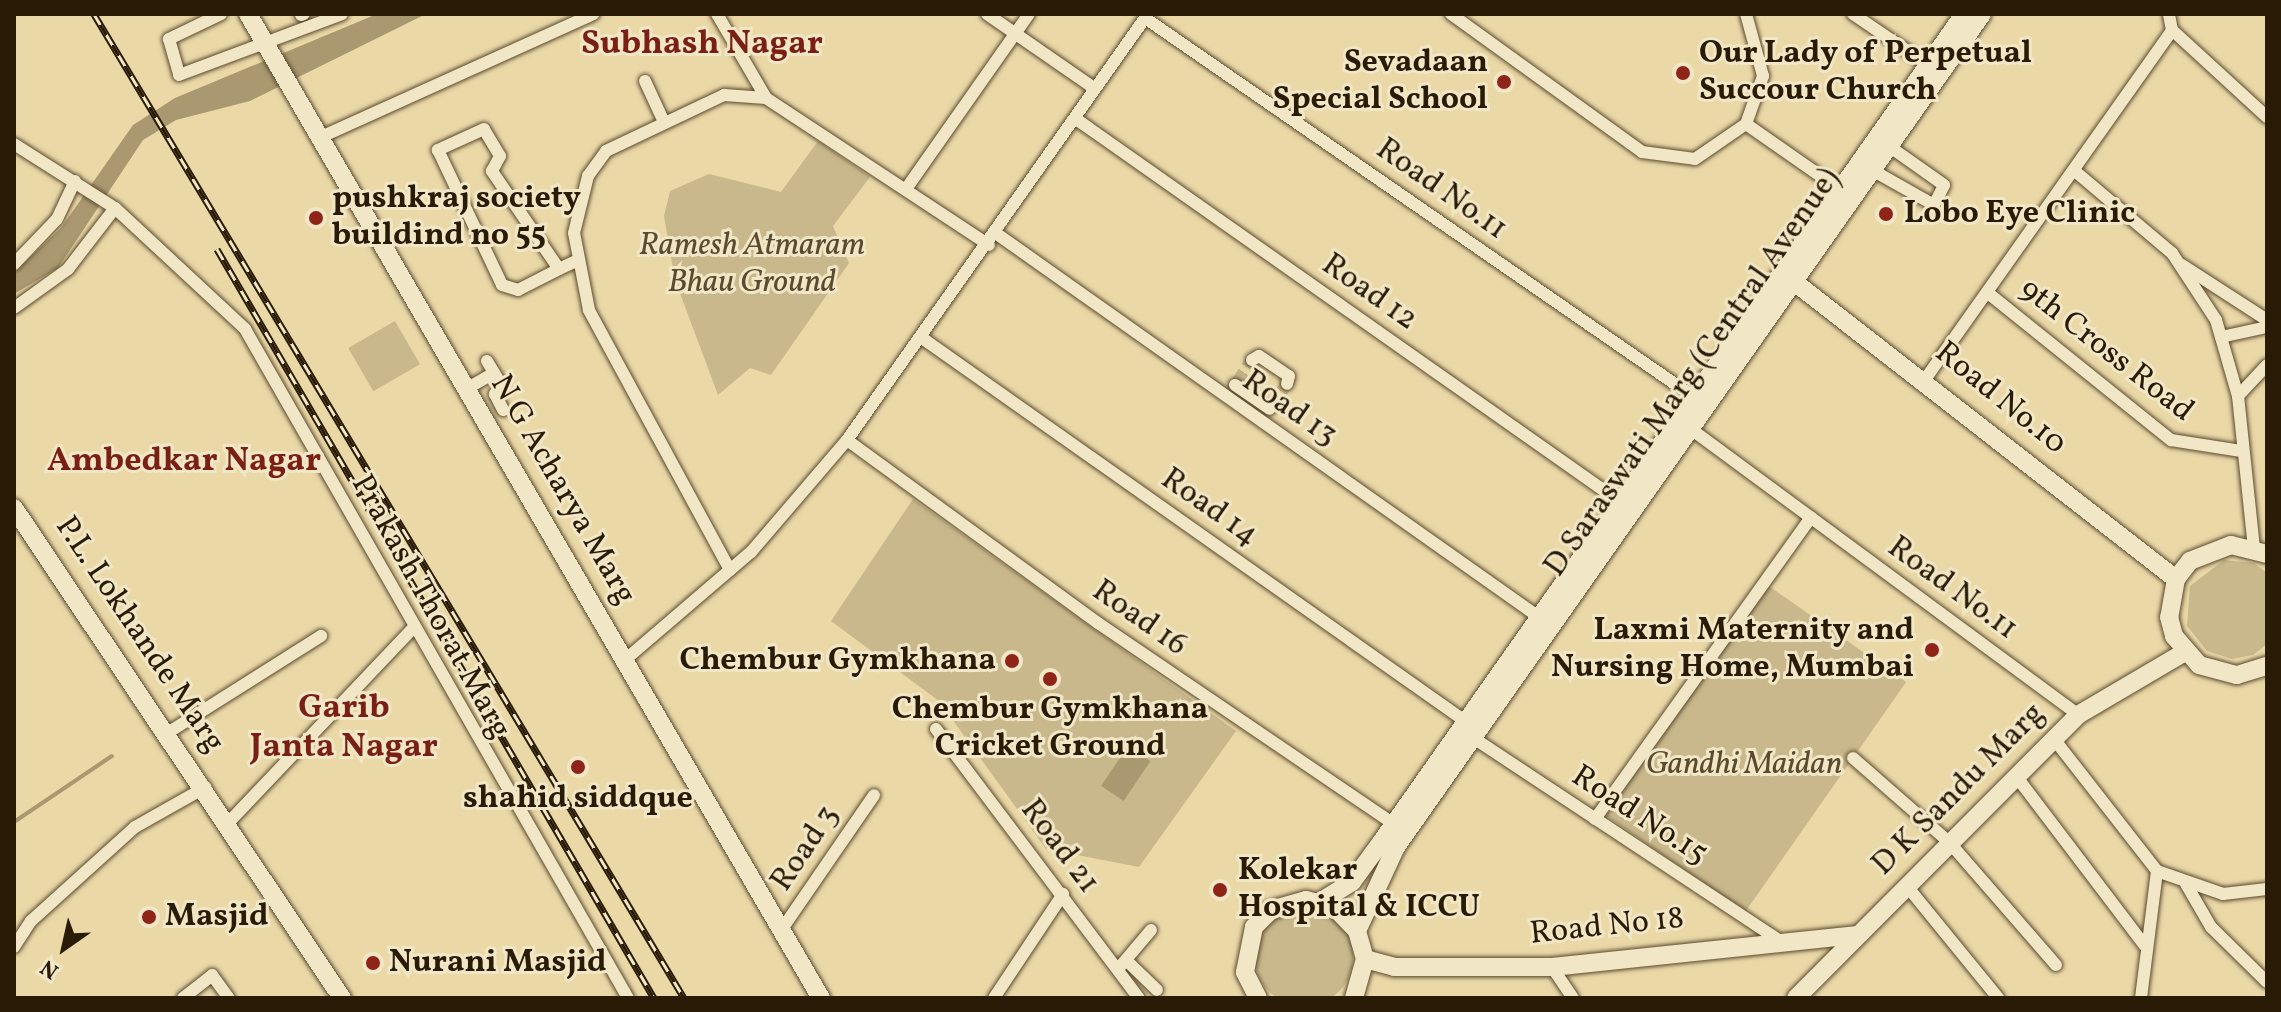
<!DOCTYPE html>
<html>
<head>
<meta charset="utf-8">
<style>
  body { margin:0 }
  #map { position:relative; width:2281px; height:1012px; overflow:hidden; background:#ead8a7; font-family:Vollkorn,serif }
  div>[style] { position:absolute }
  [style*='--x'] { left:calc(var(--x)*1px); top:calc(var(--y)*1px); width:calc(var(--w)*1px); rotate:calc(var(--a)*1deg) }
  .green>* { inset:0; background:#c9b88c; transform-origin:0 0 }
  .round { border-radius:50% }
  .water>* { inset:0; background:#a99870; transform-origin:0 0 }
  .stream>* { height:4px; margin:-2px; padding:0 2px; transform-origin:2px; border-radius:2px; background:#a99870 }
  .street-tunnel>* { height:12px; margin-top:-6px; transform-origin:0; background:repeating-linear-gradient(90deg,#c4b287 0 12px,transparent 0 18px) }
  .roads { filter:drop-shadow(0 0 2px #5a4a2e) drop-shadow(0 0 2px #5a4a2e) }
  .street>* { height:12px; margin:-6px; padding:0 6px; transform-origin:6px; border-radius:6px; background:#f1e6c6 }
  .secondary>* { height:18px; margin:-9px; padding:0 9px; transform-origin:9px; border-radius:9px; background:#f1e6c6 }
  .rail>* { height:7px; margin-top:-3.5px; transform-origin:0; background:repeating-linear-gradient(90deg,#f1e6c6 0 12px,#2a1b06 0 24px); box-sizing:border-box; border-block:2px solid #2a1b06 }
  .dots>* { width:22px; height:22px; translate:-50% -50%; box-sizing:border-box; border:4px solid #f1e6c6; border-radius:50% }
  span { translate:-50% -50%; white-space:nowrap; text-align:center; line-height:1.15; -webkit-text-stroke:6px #f1e6c6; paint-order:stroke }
  .poi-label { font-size:32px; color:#2a1b06; font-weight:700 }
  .left { translate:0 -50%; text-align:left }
  .right { translate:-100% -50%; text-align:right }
  .street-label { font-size:32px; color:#2a1b06 }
  .park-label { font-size:32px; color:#5a4a2e; font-style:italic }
  .neighbourhood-label { font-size:34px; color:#7a1f14; font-weight:700 }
  .frame { position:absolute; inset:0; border:16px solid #2a1b06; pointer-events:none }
  .north { position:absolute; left:24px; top:908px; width:80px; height:80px; -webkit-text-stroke:6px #f1e6c6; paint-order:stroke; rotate:214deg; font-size:22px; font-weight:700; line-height:32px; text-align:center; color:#2a1b06 }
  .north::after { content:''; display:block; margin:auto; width:28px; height:36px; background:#2a1b06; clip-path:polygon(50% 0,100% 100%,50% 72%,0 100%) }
</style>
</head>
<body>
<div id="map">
  <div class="green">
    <div style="clip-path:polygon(818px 141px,870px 177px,833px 226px,849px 263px,771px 375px,750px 368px,718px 395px,675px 280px,664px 216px,670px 191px,709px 174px,781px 192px)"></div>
    <div style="left:395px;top:321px;width:50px;height:54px;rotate:60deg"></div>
    <div style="clip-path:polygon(913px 499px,1236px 731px,1139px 867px,1046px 849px,939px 701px,831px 621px)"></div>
    <div style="clip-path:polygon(2224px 560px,2254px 563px,2267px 573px,2267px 644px,2253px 655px,2232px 659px,2207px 651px,2187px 626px,2190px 586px)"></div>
    <div style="left:1766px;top:584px;width:171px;height:281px;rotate:35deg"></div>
    <div class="round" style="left:1255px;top:908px;width:98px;height:98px"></div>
  </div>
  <div class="water">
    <div style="clip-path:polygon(377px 14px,426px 14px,250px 101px,176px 120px,143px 140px,58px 268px,14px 294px,14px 273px,61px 228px,133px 125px,175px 98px)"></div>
    <div style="left:1128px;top:746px;width:27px;height:48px;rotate:34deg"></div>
  </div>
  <div class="stream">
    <div style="--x:14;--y:822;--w:118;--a:-34"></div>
  </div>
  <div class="street-tunnel">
    <div style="--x:1237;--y:382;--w:27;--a:-56"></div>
    <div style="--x:1271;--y:406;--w:27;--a:-54"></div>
  </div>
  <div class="roads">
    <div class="street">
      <div style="--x:221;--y:14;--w:58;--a:154.3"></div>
      <div style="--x:169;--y:39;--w:37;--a:74"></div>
      <div style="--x:179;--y:75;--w:174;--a:-20.5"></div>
      <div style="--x:717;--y:14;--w:97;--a:59.7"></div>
      <div style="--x:987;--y:14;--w:130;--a:34.7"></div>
      <div style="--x:1451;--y:14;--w:236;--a:35.8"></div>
      <div style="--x:1642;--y:152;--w:53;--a:7.5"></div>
      <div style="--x:1695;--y:159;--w:62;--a:-34.5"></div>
      <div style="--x:1746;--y:124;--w:51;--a:-70.5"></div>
      <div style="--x:1763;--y:76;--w:64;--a:-105.3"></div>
      <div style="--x:1853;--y:14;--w:91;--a:34.2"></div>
      <div style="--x:301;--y:15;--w:3;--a:-18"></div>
      <div style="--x:2172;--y:30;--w:129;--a:42.5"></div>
      <div style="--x:645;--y:81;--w:43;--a:65.2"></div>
      <div style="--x:1076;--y:119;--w:673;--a:35.13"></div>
      <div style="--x:1746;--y:124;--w:121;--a:34.9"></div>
      <div style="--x:321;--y:137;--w:299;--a:-24.3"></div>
      <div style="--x:14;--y:144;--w:120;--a:32.4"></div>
      <div style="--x:115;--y:208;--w:178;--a:42.9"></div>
      <div style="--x:245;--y:329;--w:771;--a:60.21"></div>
      <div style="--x:1872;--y:170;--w:71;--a:29.4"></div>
      <div style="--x:1934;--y:205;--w:22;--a:-63"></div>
      <div style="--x:1944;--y:185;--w:67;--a:-144.7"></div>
      <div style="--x:2076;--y:172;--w:126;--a:40.2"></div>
      <div style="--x:2172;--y:253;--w:80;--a:56.7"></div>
      <div style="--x:2216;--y:320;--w:79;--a:73.9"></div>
      <div style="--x:2238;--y:396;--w:153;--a:84"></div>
      <div style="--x:906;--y:189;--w:214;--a:-54.9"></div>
      <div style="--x:997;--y:234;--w:669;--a:35.26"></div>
      <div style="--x:14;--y:264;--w:62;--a:-46.3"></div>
      <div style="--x:57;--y:219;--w:42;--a:-64.7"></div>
      <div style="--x:2182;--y:265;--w:101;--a:32.9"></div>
      <div style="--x:559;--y:269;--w:119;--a:-124.4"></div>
      <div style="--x:492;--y:171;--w:17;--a:-62"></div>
      <div style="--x:500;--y:156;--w:31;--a:-121"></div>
      <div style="--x:484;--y:129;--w:51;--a:155.5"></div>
      <div style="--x:438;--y:150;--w:149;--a:64.6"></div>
      <div style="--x:502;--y:285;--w:17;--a:17"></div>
      <div style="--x:518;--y:290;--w:46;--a:-27.1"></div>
      <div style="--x:559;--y:269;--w:19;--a:-25"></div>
      <div style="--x:1988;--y:293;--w:235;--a:38.8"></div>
      <div style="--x:2171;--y:440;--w:71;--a:8.9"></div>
      <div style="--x:14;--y:308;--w:67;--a:-35.8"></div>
      <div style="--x:68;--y:269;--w:77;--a:-52.4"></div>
      <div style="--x:2221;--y:337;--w:47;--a:-12.3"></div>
      <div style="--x:922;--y:338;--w:673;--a:35.2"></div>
      <div style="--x:1252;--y:360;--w:8;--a:-30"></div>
      <div style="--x:1259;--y:356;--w:36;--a:34"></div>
      <div style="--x:1289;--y:376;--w:8;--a:104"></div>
      <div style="--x:487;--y:361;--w:29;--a:59"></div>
      <div style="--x:502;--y:386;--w:11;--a:131"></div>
      <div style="--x:495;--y:394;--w:18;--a:63"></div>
      <div style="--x:1926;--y:378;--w:426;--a:-54.7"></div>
      <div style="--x:2172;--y:30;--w:16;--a:-101"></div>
      <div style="--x:1235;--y:385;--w:42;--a:34.4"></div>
      <div style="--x:468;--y:388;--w:30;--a:-30"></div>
      <div style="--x:2238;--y:396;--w:42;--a:-46.9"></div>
      <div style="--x:1684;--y:424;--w:490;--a:36.4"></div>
      <div style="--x:847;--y:440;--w:311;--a:36.1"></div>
      <div style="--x:1098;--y:623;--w:361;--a:34.2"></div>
      <div style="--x:730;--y:570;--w:296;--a:-118.5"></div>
      <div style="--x:589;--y:310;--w:78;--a:-101"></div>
      <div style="--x:574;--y:233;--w:59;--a:-76.2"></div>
      <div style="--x:588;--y:176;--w:31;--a:-54"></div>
      <div style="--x:606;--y:151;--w:131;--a:-25.4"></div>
      <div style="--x:724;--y:95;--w:42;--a:4.1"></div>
      <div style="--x:766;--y:98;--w:267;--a:33.4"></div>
      <div style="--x:626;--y:659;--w:165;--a:-40.6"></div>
      <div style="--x:751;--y:552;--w:148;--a:-49.4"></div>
      <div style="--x:847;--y:440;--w:517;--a:-54.77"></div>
      <div style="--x:1145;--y:18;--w:676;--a:34.63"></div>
      <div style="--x:936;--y:729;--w:337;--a:53"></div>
      <div style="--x:169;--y:732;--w:180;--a:-32.3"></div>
      <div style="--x:1469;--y:735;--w:369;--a:33.5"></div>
      <div style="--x:2054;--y:739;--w:167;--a:52"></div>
      <div style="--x:2157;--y:871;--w:70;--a:19.2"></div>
      <div style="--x:2223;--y:894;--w:44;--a:-6.5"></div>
      <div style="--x:1853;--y:758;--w:128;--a:41.2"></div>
      <div style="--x:1949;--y:842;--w:163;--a:49"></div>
      <div style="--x:2016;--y:776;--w:213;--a:52.8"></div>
      <div style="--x:1595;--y:819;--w:371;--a:-54.4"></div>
      <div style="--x:229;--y:822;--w:266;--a:-46.5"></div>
      <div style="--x:2186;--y:884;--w:50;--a:59.8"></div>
      <div style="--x:2211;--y:927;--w:78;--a:44.5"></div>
      <div style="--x:1906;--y:885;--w:146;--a:50.8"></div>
      <div style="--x:780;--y:932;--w:166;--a:-55.5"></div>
      <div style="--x:14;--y:947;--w:31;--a:-57"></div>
      <div style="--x:31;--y:921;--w:140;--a:-42.1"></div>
      <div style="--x:135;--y:827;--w:81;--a:-29.4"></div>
      <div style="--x:1126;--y:960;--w:43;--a:44.1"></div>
      <div style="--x:1552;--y:967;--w:37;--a:56"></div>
      <div style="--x:1118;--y:969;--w:51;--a:-49.8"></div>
      <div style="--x:183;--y:998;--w:37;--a:-38"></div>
      <div style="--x:212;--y:975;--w:29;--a:54"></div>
      <div style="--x:994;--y:998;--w:125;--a:-56.4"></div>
      <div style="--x:2141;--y:998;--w:128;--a:-82.8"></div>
    </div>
    <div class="secondary">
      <div style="--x:248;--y:14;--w:1139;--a:59.79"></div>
      <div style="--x:1784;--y:274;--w:497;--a:37.9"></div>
      <div style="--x:14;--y:508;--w:590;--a:56.2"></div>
      <div style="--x:2267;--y:554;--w:37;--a:-166"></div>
      <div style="--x:2231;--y:545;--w:44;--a:158.7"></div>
      <div style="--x:2190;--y:561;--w:23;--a:128"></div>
      <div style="--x:2176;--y:579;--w:39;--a:100"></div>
      <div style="--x:2169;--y:617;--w:20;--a:75"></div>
      <div style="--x:2174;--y:636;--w:38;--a:49"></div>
      <div style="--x:2199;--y:665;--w:39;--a:15"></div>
      <div style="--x:2237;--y:675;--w:31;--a:-17"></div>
      <div style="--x:1320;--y:902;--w:38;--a:-32"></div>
      <div style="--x:1352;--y:882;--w:51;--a:-53.8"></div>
      <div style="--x:1382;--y:841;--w:1011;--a:-54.86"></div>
      <div style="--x:1357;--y:931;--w:93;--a:-65.1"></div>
      <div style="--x:1396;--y:847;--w:1018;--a:-54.87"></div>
      <div style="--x:1365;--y:959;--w:30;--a:15"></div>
      <div style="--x:1394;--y:967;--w:158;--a:0"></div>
      <div style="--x:1552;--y:967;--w:305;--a:-6"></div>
      <div style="--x:1258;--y:998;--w:29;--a:-117"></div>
      <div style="--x:1245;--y:972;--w:46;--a:-78.7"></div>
      <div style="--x:1254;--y:927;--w:24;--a:-45"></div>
      <div style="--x:1271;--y:910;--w:36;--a:-16"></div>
      <div style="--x:1306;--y:900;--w:30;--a:15"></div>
      <div style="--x:1335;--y:908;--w:32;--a:46"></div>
      <div style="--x:1357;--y:931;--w:29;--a:74"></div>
      <div style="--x:1365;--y:959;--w:41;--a:105.8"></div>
      <div style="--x:1796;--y:998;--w:400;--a:-45.1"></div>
      <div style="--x:2078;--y:715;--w:124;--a:-30.5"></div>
    </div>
  </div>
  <div class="rail">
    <div style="--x:94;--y:14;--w:1147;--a:59.05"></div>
    <div style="--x:217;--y:249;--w:867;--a:59.74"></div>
  </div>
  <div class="dots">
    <div style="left:1683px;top:73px;background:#8f2418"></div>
    <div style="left:1504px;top:82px;background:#8f2418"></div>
    <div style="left:1886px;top:214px;background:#8f2418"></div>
    <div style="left:316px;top:218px;background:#8f2418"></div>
    <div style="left:1932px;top:650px;background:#8f2418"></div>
    <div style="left:1012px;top:661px;background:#8f2418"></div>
    <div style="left:1050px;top:679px;background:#8f2418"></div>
    <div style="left:578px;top:767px;background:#8f2418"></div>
    <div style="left:1220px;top:890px;background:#8f2418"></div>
    <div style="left:149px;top:917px;background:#8f2418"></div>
    <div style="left:373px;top:963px;background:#8f2418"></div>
  </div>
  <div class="poi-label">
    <span class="left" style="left:1699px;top:73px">Our Lady of Perpetual<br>Succour Church</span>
    <span class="right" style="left:1488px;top:82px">Sevadaan<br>Special School</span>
    <span class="left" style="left:332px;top:218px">pushkraj society<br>buildind no 55</span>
    <span class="left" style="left:1904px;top:214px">Lobo Eye Clinic</span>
    <span class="right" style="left:1914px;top:650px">Laxmi Maternity and<br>Nursing Home, Mumbai</span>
    <span class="right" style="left:996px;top:661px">Chembur Gymkhana</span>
    <span style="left:1050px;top:729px">Chembur Gymkhana<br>Cricket Ground</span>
    <span style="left:578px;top:799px">shahid siddque</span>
    <span class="left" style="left:1238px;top:890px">Kolekar<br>Hospital &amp; ICCU</span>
    <span class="left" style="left:165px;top:917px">Masjid</span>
    <span class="left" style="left:389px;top:963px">Nurani Masjid</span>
  </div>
  <div class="street-label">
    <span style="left:1441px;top:190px;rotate:35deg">Road No.11</span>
    <span style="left:1369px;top:293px;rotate:35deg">Road 12</span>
    <span style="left:2106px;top:351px;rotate:38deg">9th Cross Road</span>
    <span style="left:1693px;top:373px;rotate:-55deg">D Saraswati Marg (Central Avenue)</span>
    <span style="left:2000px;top:399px;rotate:39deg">Road No.10</span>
    <span style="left:1289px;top:409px;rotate:35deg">Road 13</span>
    <span style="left:562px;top:490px;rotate:60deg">N G Acharya Marg</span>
    <span style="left:1209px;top:508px;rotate:35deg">Road 14</span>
    <span style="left:1952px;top:589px;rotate:36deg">Road No.11</span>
    <span style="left:430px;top:607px;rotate:61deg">Prakash Thorat Marg</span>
    <span style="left:1139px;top:619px;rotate:35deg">Road 16</span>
    <span style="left:139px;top:635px;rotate:56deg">P.L. Lokhande Marg</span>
    <span style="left:1959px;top:790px;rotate:-45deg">D K Sandu Marg</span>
    <span style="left:1639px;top:816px;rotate:33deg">Road No.15</span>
    <span style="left:1059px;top:847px;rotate:53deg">Road 21</span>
    <span style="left:806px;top:849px;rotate:-56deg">Road 3</span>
    <span style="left:1607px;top:927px;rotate:-6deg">Road No 18</span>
  </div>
  <div class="park-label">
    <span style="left:752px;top:265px">Ramesh Atmaram<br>Bhau Ground</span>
    <span style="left:1744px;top:765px">Gandhi Maidan</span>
  </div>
  <div class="neighbourhood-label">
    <span style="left:702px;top:45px">Subhash Nagar</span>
    <span style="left:184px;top:462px">Ambedkar Nagar</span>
    <span style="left:344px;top:728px">Garib<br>Janta Nagar</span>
  </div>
  <div class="frame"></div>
  <div class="north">N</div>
</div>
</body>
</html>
